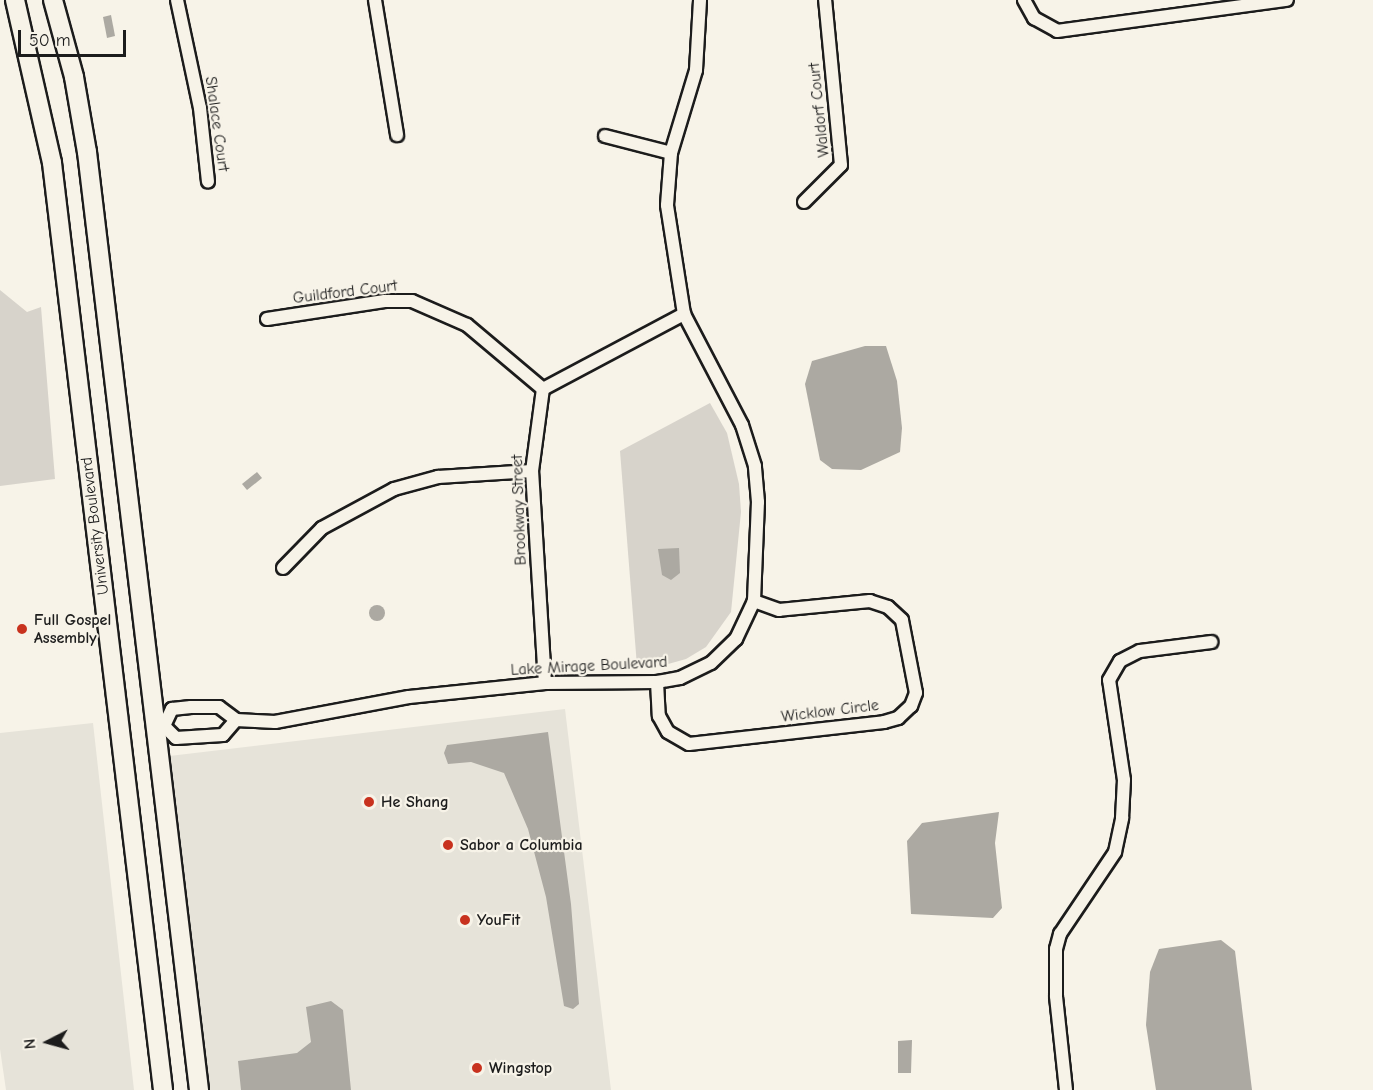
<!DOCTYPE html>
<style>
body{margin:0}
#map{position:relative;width:1373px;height:1090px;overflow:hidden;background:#f7f3e8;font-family:"Comic Neue",sans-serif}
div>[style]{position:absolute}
.built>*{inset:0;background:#e6e3d9}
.green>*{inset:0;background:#d7d3cb}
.water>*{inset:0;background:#aca9a2}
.round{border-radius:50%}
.roads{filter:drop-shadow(2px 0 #1c1c1c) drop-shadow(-2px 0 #1c1c1c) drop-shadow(0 2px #1c1c1c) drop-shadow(0 -2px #1c1c1c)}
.street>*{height:12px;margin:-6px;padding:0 6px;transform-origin:6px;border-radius:6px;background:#f7f3e8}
.secondary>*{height:18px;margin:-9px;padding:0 9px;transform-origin:9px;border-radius:9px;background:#f7f3e8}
.dots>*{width:16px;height:16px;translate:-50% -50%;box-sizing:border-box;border:3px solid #f7f3e8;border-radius:50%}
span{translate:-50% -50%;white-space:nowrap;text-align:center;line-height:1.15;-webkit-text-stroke:4.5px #f7f3e8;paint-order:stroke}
.street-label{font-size:16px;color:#1c1c1c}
.poi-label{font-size:16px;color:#1c1c1c;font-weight:700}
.left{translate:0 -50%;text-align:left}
.north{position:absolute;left:18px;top:1012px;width:60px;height:60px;-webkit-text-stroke:4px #f7f3e8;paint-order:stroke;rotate:264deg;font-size:16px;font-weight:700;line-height:24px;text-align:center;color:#1c1c1c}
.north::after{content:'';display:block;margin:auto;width:21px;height:27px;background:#1c1c1c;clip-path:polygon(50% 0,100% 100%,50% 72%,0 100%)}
.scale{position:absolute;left:18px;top:30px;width:108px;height:27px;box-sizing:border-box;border:3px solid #1c1c1c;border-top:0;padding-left:8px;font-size:18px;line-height:21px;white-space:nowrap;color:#1c1c1c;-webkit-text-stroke:4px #f7f3e8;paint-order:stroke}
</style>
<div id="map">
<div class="built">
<div style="clip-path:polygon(565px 709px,611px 1090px,198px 1090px,161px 757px)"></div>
<div style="clip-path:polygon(93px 723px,134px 1090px,6px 1090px,0 1049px,0 733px)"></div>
</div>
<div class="green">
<div style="clip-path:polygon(0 290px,27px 312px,41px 307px,55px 479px,0 486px)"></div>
<div style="clip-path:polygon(710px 403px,727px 433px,739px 484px,741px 512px,731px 612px,706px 647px,686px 659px,661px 666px,637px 666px,620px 451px)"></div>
</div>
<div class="water">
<div style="clip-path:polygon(111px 15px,115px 36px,107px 38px,103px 17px)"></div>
<div style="clip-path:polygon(865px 346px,886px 346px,897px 381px,902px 428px,900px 452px,861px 470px,832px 469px,820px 460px,805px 384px,812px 361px)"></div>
<div style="clip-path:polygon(257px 472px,262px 478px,247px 490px,242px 484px)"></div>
<div style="clip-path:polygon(679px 548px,680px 573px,671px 580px,662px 575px,658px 549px)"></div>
<div class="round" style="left:369px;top:605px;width:16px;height:16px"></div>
<div style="clip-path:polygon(548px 732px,571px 904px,579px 1004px,573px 1009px,564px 1006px,546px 897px,528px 829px,504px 773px,471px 762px,448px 764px,444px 753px,447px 745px)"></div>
<div style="clip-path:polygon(999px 812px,995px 843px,1002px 908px,993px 918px,911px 914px,907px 841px,922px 823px)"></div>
<div style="clip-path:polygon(1221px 940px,1235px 951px,1252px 1090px,1156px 1090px,1146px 1025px,1150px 972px,1159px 949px)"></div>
<div style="clip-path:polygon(331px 1001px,343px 1010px,351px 1090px,241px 1090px,238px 1061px,297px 1053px,311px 1042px,306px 1007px)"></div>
<div style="clip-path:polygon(912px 1040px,911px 1073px,898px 1073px,898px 1041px)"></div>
</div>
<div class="roads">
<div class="street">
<div style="left:177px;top:0;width:110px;rotate:78deg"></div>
<div style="left:200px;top:108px;width:74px;rotate:83.8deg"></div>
<div style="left:375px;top:0;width:137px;rotate:80.7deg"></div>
<div style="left:1024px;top:0;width:21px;rotate:61deg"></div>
<div style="left:1034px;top:18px;width:26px;rotate:29deg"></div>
<div style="left:1057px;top:31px;width:232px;rotate:-7.7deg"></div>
<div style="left:605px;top:136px;width:68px;rotate:14.4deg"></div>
<div style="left:804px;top:202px;width:52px;rotate:-45deg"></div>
<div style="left:841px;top:165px;width:166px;rotate:-95.5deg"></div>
<div style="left:267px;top:319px;width:119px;rotate:-8.7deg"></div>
<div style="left:385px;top:301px;width:27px"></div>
<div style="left:412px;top:301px;width:60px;rotate:23.6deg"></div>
<div style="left:467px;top:325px;width:99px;rotate:40.1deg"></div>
<div style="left:283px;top:568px;width:56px;rotate:-45.7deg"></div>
<div style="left:322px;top:528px;width:82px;rotate:-28.4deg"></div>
<div style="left:394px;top:489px;width:46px;rotate:-15.3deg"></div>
<div style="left:438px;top:477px;width:94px;rotate:-3.7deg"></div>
<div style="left:657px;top:682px;width:34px;rotate:87deg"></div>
<div style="left:659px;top:716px;width:18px;rotate:61deg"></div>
<div style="left:668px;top:732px;width:24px;rotate:30deg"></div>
<div style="left:689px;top:744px;width:196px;rotate:-6.4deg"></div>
<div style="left:884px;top:722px;width:15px;rotate:-16deg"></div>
<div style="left:898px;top:718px;width:18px;rotate:-43deg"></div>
<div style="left:911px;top:706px;width:14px;rotate:-69deg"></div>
<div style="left:916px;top:693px;width:74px;rotate:-100.9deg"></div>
<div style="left:902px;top:620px;width:19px;rotate:-137deg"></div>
<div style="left:888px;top:607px;width:19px;rotate:-162deg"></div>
<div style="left:870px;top:601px;width:91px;rotate:174.4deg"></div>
<div style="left:779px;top:610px;width:27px;rotate:-160deg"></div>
<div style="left:545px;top:683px;width:212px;rotate:-93.5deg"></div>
<div style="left:532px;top:471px;width:83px;rotate:-82.4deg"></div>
<div style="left:543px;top:389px;width:160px;rotate:-28deg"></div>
<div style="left:164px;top:726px;width:19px;rotate:-65deg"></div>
<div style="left:172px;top:709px;width:19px;rotate:-6deg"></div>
<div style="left:191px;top:707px;width:28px"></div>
<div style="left:219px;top:707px;width:21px;rotate:37deg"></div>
<div style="left:236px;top:720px;width:39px;rotate:3deg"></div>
<div style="left:275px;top:722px;width:136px;rotate:-10.6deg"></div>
<div style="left:409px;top:697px;width:137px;rotate:-5.9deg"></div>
<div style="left:545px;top:683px;width:112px;rotate:-0.5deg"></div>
<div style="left:657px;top:682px;width:23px;rotate:-10deg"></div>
<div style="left:680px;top:678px;width:34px;rotate:-26deg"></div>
<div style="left:711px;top:663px;width:35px;rotate:-44deg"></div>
<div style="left:736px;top:639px;width:42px;rotate:-64.7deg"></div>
<div style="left:754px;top:601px;width:99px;rotate:-87.7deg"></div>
<div style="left:758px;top:502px;width:36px;rotate:-95deg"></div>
<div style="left:755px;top:466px;width:43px;rotate:-107.6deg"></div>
<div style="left:742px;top:425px;width:125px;rotate:-117.6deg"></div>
<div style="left:684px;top:314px;width:110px;rotate:-98.9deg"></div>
<div style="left:667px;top:205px;width:52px;rotate:-85.6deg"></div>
<div style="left:671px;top:153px;width:87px;rotate:-73.2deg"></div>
<div style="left:696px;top:70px;width:70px;rotate:-86.7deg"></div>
<div style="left:164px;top:726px;width:17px;rotate:45deg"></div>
<div style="left:176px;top:738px;width:47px;rotate:-3.7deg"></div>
<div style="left:223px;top:735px;width:20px;rotate:-49deg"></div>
<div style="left:1066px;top:1090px;width:95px;rotate:-96.1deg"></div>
<div style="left:1056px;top:996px;width:47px;rotate:-90deg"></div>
<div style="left:1056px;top:949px;width:16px;rotate:-75deg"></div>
<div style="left:1060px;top:934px;width:99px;rotate:-56.1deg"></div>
<div style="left:1115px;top:852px;width:35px;rotate:-78deg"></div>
<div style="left:1122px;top:818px;width:38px;rotate:-87deg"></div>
<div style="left:1124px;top:780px;width:101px;rotate:-98.5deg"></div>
<div style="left:1109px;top:680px;width:22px;rotate:-60deg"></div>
<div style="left:1120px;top:661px;width:22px;rotate:-27deg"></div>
<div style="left:1140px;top:651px;width:72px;rotate:-7.2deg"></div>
</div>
<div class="secondary">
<div style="left:15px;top:0;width:167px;rotate:77.2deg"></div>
<div style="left:52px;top:163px;width:934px;rotate:83.17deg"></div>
<div style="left:53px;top:0;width:80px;rotate:74.7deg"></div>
<div style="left:74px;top:77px;width:76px;rotate:80.2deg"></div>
<div style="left:87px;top:152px;width:945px;rotate:83.19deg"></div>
</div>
</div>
<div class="dots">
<div style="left:22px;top:629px;background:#c8321e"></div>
<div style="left:369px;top:802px;background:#c8321e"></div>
<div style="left:448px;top:845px;background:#c8321e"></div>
<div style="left:465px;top:920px;background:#c8321e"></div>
<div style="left:477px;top:1068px;background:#c8321e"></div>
</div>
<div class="street-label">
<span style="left:819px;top:110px;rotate:-96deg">Waldorf Court</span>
<span style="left:217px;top:124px;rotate:82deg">Shalace Court</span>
<span style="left:345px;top:292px;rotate:-7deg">Guildford Court</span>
<span style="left:519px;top:510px;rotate:-92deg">Brookway Street</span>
<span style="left:95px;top:526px;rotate:-97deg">University Boulevard</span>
<span style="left:589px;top:666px;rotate:-3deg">Lake Mirage Boulevard</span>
<span style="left:830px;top:711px;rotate:-7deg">Wicklow Circle</span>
</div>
<div class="poi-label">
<span class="left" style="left:34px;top:629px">Full Gospel<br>Assembly</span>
<span class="left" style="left:381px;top:802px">He Shang</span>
<span class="left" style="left:460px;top:845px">Sabor a Columbia</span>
<span class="left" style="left:477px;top:920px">YouFit</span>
<span class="left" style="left:489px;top:1068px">Wingstop</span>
</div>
<div class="north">N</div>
<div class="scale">50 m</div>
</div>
